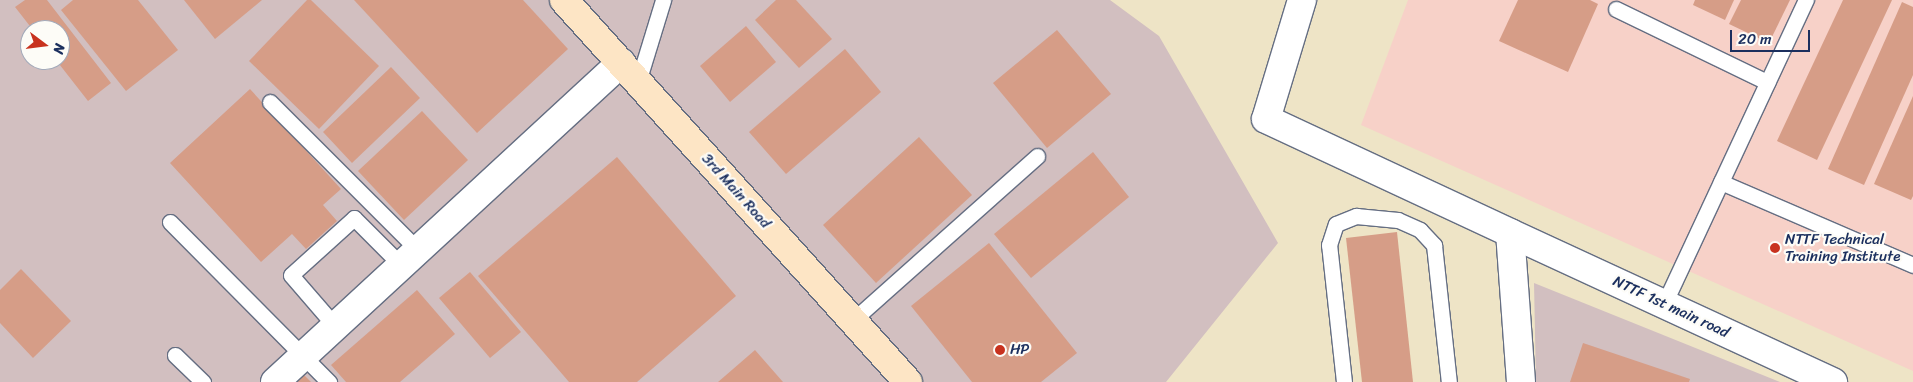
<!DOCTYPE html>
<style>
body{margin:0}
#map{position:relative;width:1913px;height:382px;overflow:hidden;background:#eee4c6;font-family:Sriracha,sans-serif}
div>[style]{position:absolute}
.built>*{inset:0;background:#f7d1c8}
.industrial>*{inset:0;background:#d2bfc0}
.building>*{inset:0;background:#d69d87}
.roads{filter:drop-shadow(1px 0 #656e82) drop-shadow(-1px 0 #656e82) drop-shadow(0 1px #656e82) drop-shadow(0 -1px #656e82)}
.service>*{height:15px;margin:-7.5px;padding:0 7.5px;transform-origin:7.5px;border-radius:7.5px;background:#fff}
.minor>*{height:28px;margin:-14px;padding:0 14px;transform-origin:14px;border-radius:14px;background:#fff}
.tertiary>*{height:28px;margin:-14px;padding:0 14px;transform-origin:14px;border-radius:14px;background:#fff}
.secondary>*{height:28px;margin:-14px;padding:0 14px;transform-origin:14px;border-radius:14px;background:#fde5c5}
.dots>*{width:14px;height:14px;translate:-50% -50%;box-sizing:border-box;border:2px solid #fdfcf7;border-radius:50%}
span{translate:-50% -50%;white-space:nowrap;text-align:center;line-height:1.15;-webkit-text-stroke:4.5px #fdfcf7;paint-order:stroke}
.street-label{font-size:15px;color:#1b2f5e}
.poi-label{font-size:15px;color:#1b2f5e}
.left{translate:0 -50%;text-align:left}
.north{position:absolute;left:20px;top:20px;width:50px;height:50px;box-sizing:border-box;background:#fdfcf7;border:1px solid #a3aaba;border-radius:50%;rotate:105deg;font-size:14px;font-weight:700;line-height:20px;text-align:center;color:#1b2f5e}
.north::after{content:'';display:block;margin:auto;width:18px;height:22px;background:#c8321e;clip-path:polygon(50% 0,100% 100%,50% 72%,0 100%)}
.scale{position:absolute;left:1730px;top:30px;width:80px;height:22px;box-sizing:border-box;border:2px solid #1b2f5e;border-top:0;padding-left:6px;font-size:15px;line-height:18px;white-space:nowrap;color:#1b2f5e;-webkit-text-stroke:4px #fdfcf7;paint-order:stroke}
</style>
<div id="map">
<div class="built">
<div style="clip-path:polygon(1408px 0,1913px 0,1913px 371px,1361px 125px)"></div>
</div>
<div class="industrial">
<div style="clip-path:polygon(evenodd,0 0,1110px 0,1159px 36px,1278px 243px,1166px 382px,0 382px,0 0,30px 30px,60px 30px,60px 60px,30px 60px,30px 30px)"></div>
<div style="clip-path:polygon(1534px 283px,1780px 382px,1536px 382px)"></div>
</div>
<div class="building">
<div style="clip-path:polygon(25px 0,47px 0,111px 83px,88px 101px,56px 60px,60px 60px,60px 30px,33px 30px,15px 7px)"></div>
<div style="clip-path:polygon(73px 0,138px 0,178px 50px,126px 91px,61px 10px)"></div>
<div style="clip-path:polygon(184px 0,262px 0,215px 39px)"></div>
<div style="clip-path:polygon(307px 0,311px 0,379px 66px,319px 129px,249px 61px)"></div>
<div style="clip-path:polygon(354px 0,523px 0,568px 49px,477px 133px)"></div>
<div style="clip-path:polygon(776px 0,796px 0,832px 39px,799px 68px,755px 20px)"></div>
<div style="clip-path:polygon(1518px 0,1590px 0,1598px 4px,1568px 72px,1499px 41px)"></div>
<div style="clip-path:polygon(1695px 0,1734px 0,1725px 20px,1693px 5px)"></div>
<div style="clip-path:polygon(1741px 0,1790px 0,1769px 43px,1729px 24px)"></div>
<div style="clip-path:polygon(1843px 0,1892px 0,1817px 160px,1777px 141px)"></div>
<div style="clip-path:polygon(1902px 2px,1913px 7px,1913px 75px,1864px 185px,1828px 169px)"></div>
<div style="clip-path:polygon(746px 26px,776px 62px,730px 102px,700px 66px)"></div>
<div style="clip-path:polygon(1057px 30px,1111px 94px,1047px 148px,993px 83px)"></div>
<div style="clip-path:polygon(845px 49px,881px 92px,786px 174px,749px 132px)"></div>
<div style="clip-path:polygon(391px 67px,420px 98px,352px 163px,323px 132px)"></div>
<div style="clip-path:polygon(250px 89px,341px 189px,323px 205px,337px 221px,306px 249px,292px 234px,261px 262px,170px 163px)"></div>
<div style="clip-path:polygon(1913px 96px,1913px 196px,1911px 200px,1874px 184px)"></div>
<div style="clip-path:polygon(422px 111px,468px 160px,404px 220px,358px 171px)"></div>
<div style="clip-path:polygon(919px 137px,972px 195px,876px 283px,823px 225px)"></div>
<div style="clip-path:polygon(1093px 152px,1129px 197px,1031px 278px,994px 234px)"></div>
<div style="clip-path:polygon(617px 157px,736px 296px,637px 382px,569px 382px,478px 276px)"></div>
<div style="clip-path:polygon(1397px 232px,1413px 382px,1362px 382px,1346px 238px)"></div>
<div style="clip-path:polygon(989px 243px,1077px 353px,1041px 382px,972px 382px,911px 306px)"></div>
<div style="clip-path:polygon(21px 269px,71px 321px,33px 358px,0 323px,0 290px)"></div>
<div style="clip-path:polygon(470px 272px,521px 332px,490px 358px,439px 298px)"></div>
<div style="clip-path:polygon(417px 290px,455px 334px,400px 382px,346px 382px,331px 365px)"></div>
<div style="clip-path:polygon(1583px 343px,1690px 379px,1689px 382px,1570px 382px)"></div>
<div style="clip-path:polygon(755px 350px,783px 382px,718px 382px)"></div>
<div style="clip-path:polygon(302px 373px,311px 382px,293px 382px)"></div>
</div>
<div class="roads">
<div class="service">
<div style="left:1616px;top:9px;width:168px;rotate:25.8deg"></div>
<div style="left:638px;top:82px;width:86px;rotate:-73deg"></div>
<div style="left:270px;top:102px;width:209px;rotate:45deg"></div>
<div style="left:1721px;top:182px;width:209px;rotate:23.4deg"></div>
<div style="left:170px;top:222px;width:226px;rotate:45.2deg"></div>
<div style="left:1664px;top:304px;width:336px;rotate:-65deg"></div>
<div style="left:852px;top:321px;width:248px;rotate:-41.7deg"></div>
<div style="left:335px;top:326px;width:67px;rotate:-130.8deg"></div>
<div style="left:291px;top:275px;width:85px;rotate:-42.1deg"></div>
<div style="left:354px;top:218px;width:68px;rotate:45deg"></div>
<div style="left:175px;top:355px;width:39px;rotate:44deg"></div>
<div style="left:1344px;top:382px;width:138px;rotate:-96.2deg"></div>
<div style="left:1329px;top:245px;width:22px;rotate:-72deg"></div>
<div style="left:1336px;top:224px;width:22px;rotate:-22deg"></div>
<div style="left:1356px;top:216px;width:42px;rotate:5.4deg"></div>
<div style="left:1398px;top:220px;width:24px;rotate:24deg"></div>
<div style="left:1420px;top:230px;width:21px;rotate:47deg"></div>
<div style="left:1434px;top:245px;width:138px;rotate:83.8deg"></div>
</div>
<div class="minor">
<div style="left:1302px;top:0;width:124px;rotate:106.8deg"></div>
<div style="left:1266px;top:119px;width:269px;rotate:25deg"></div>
<div style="left:275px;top:382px;width:471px;rotate:-42.7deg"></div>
</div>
<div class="tertiary">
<div style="left:1521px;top:382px;width:149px;rotate:-94.2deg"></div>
<div style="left:1510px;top:233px;width:356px;rotate:24.8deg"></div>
</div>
<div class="secondary">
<div style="left:564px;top:0;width:514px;rotate:48deg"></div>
</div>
</div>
<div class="dots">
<div style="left:1775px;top:248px;background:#c8321e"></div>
<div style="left:1000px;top:350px;background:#c8321e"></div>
</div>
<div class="street-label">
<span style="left:736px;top:191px;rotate:48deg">3rd Main Road</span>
<span style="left:1671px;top:307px;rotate:25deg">NTTF 1st main road</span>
</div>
<div class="poi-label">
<span class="left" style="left:1785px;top:248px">NTTF Technical<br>Training Institute</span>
<span class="left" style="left:1010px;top:350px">HP</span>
</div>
<div class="north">N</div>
<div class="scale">20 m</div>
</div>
